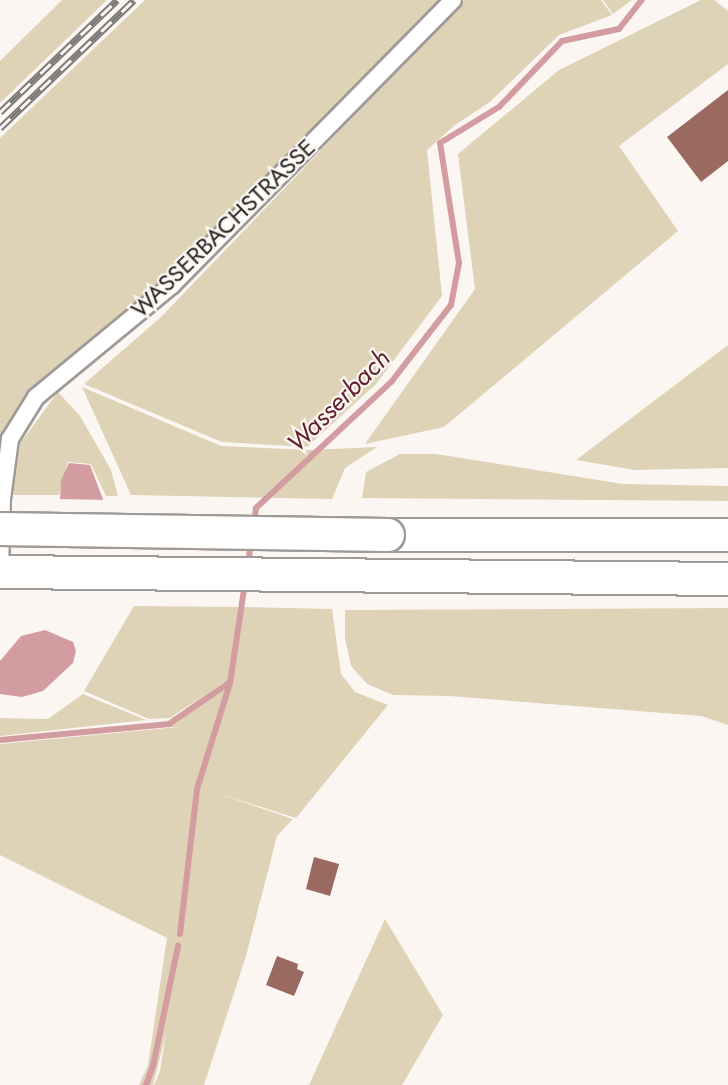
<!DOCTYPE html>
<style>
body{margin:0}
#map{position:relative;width:728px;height:1085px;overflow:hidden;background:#fcf6f2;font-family:Jost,sans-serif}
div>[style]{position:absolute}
.green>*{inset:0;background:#ded3b7}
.water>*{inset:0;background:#d29ca1}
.pier>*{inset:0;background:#fcf6f2}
.stream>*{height:6px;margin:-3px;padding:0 3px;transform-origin:3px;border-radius:3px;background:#d29ca1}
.building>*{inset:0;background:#9a6a60}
.roads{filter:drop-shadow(2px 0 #a09a97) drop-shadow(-2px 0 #a09a97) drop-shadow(0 2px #a09a97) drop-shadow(0 -2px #a09a97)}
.street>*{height:16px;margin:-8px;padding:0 8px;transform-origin:8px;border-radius:8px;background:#fff}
.highway>*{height:32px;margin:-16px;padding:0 16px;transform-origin:16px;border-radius:16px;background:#fff}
.rail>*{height:7px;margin-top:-3.5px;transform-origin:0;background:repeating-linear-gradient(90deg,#fcf6f2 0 14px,#7d7976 0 28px);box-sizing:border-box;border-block:2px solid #7d7976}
.bridges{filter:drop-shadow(2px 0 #a09a97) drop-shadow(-2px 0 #a09a97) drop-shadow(0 2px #a09a97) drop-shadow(0 -2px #a09a97)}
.highway-bridge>*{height:32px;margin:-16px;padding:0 16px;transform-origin:16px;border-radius:16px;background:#fff}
span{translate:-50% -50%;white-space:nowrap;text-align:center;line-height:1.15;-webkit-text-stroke:4.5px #fcf6f2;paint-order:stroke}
.street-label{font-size:24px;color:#272523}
.water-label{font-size:26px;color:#601f2a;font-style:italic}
</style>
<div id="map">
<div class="green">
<div style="clip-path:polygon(62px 0,107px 0,0 103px,0 61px)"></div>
<div style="clip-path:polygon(145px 0,443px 0,189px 259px,129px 315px,56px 368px,14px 415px,0 447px,0 138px)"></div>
<div style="clip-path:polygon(465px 0,601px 0,612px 15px,559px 35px,491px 101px,454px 126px,427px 150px,442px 296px,376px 384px,307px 447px,222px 442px,84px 384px,161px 317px)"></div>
<div style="clip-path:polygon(603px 0,632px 0,613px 14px)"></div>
<div style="clip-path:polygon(701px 0,714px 0,728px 11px,728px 64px,619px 146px,678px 231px,444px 427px,365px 444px,475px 289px,458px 154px,559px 70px)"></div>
<div style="clip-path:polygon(728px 345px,728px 468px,635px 470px,576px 460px)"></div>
<div style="clip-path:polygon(82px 387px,221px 446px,308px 450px,377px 447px,345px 468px,332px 499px,131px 495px)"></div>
<div style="clip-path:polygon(58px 392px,80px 416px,111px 470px,118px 496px,106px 496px,91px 464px,68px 462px,59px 495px,12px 495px,18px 446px)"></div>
<div style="clip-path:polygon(400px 454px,436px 454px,623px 484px,728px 486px,728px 501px,362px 498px,366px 472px)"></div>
<div style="clip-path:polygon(134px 606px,240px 607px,229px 682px,219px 685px,230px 685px,242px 607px,332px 609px,341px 674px,355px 692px,388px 705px,296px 818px,210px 791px,293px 819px,277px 836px,246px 956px,204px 1085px,154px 1085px,160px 1071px,166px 1034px,153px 1085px,139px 1085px,148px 1065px,167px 938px,0 855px,0 744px,177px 727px,160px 727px,207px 693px,170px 718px,149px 719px,84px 691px)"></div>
<div style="clip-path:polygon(728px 608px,728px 725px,701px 716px,449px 696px,393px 695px,367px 684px,351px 666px,345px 638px,345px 610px)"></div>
<div style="clip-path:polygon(83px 694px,146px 720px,0 736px,0 718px,48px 719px)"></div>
<div style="clip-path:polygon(385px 919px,443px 1015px,402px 1085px,309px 1085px)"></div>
</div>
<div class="water">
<div style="clip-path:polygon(69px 463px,90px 465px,110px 518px,60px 500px,61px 480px)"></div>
<div style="clip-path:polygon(45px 630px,73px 642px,76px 651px,73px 663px,43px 691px,22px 697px,0 694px,0 661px,21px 636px)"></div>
</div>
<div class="pier">
<div style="clip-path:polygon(57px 499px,108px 500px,113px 518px,112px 537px,101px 550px,72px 548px,60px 526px)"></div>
</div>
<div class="stream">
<div style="left:254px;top:523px;width:15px;rotate:-82deg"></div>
<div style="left:256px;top:508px;width:186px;rotate:-43deg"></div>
<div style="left:392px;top:381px;width:96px;rotate:-52.2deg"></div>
<div style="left:451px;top:305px;width:43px;rotate:-79.2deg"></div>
<div style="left:459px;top:263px;width:121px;rotate:-99deg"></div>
<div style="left:440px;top:143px;width:69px;rotate:-31.4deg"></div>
<div style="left:499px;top:107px;width:91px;rotate:-46.3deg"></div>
<div style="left:562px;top:41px;width:58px;rotate:-11.9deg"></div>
<div style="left:619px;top:29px;width:37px;rotate:-52deg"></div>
<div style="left:248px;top:564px;width:22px;rotate:-82deg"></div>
<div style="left:0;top:740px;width:170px;rotate:-5.4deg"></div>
<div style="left:169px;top:724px;width:73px;rotate:-34.3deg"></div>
<div style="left:180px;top:934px;width:146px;rotate:-83.3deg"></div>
<div style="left:197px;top:789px;width:111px;rotate:-72.7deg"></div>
<div style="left:230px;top:683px;width:101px;rotate:-81.5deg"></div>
<div style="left:146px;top:1085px;width:20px;rotate:-70deg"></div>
<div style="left:153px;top:1066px;width:123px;rotate:-78.2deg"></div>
</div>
<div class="building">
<div style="clip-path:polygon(728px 90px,728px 161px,701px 182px,667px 137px)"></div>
<div style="clip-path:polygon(314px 857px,339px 864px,330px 896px,306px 889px)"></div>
<div style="clip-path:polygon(277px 956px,298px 964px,297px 969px,304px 972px,294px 996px,266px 985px)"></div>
</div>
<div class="roads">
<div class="street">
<div style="left:0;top:568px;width:69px;rotate:-88.3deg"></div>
<div style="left:2px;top:499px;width:61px;rotate:-82.4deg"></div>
<div style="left:10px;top:439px;width:49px;rotate:-58.2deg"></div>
<div style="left:36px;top:397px;width:176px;rotate:-39.5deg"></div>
<div style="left:172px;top:285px;width:400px;rotate:-45.4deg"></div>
</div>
<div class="highway">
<div style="left:388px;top:535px;width:340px"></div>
<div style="left:0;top:572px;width:728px;rotate:0.55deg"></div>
</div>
</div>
<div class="rail">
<div style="left:0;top:112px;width:162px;rotate:-43.7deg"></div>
<div style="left:0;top:128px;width:185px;rotate:-43.7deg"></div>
</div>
<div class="bridges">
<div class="highway-bridge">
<div style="left:0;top:529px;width:388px;rotate:0.9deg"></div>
</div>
</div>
<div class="street-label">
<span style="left:223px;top:228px;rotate:-44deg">WASSERBACHSTRASSE</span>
</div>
<div class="water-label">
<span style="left:339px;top:401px;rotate:-45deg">Wasserbach</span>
</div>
</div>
